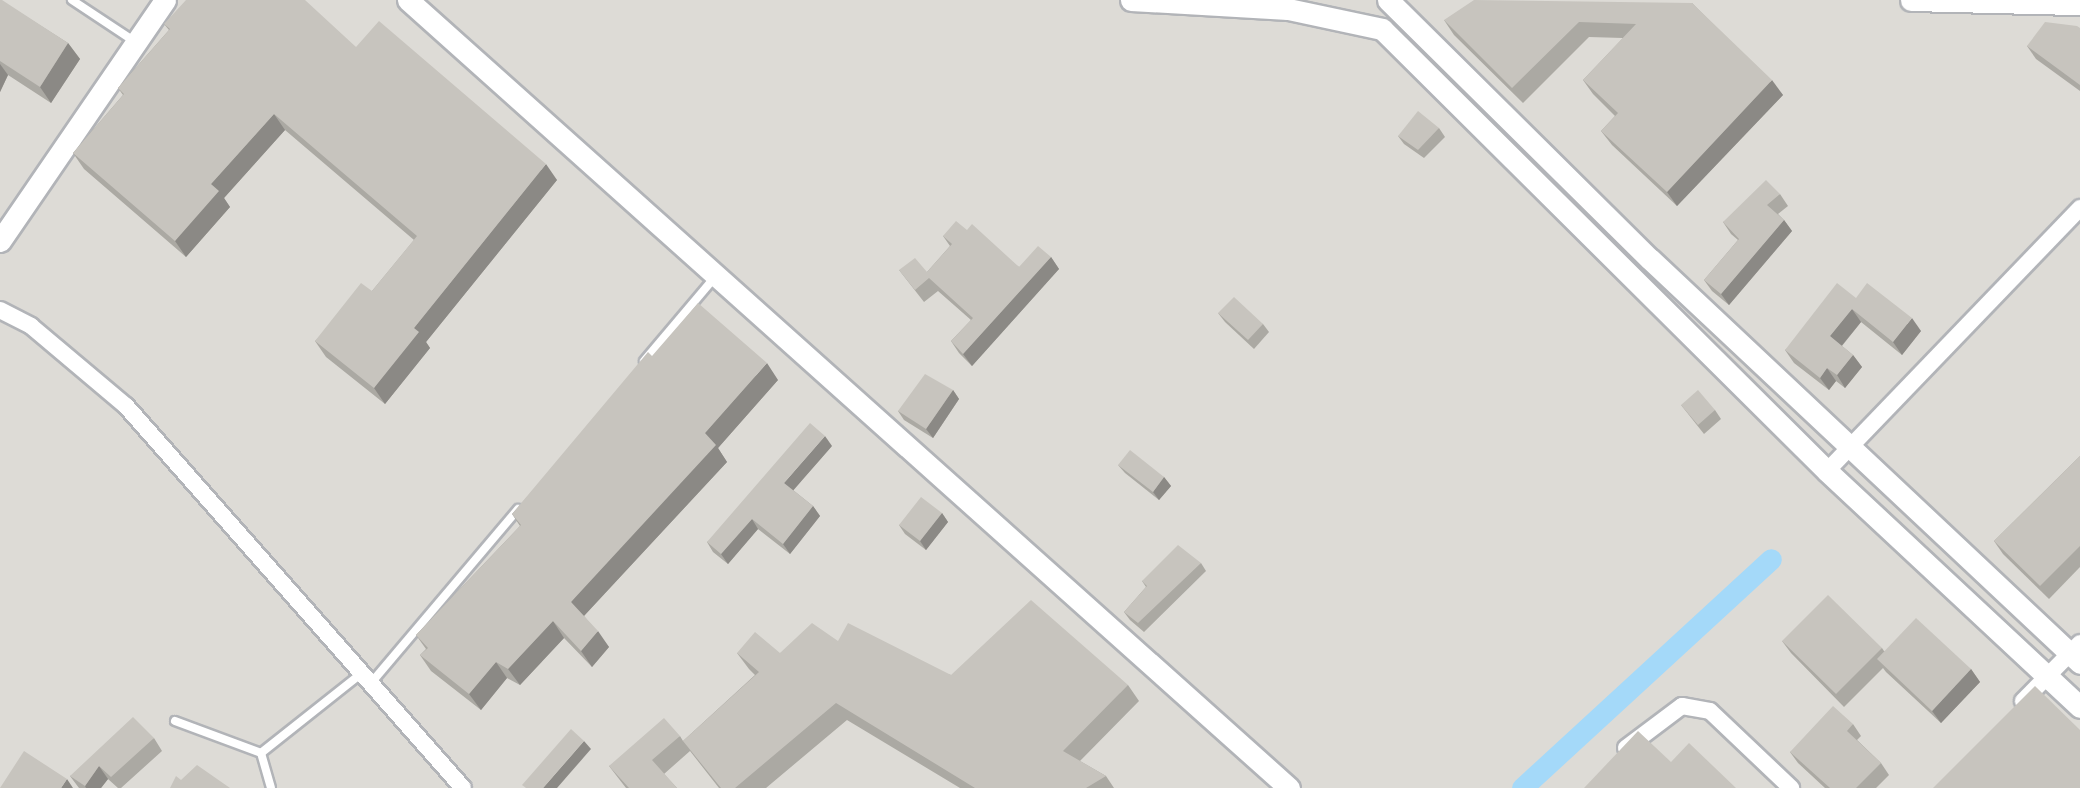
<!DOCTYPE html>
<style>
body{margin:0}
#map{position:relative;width:2080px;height:788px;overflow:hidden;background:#ece9e1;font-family:Karla,sans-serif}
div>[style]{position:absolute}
.industrial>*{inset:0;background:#dddbd6}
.canal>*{height:21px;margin:-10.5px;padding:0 10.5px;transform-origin:10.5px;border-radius:10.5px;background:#a4d9f9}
.roads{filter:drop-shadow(2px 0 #b2b4b8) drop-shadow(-2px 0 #b2b4b8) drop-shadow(0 2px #b2b4b8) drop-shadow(0 -2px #b2b4b8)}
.service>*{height:8px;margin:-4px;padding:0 4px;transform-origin:4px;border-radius:4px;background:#fff}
.minor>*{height:16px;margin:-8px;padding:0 8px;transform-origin:8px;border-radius:8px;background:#fff}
.tertiary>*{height:21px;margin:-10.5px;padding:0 10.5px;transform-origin:10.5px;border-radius:10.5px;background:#fff}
.wall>*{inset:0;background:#aba9a3}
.shaded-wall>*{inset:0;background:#8b8985}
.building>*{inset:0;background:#c7c4be}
span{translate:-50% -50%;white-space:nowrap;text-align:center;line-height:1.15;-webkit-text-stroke:5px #fff;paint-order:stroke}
</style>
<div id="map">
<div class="industrial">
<div style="clip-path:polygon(0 0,2080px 0,2080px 788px,0 788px)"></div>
</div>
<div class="canal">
<div style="left:1522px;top:788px;width:338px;rotate:-42.6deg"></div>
</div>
<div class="roads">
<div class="service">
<div style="left:72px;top:0;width:74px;rotate:33.5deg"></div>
<div style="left:644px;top:361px;width:110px;rotate:-49.8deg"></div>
<div style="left:371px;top:683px;width:228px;rotate:-49.8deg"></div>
<div style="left:175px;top:721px;width:92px;rotate:20.4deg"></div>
<div style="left:261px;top:753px;width:36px;rotate:74deg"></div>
<div style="left:261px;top:753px;width:129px;rotate:-38.4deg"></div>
</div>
<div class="minor">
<div style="left:0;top:310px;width:35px;rotate:27deg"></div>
<div style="left:31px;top:326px;width:124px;rotate:40.1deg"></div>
<div style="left:126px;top:406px;width:509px;rotate:48.58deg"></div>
<div style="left:1827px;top:471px;width:365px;rotate:-46.1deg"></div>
<div style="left:2023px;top:701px;width:81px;rotate:-45.5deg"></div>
<div style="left:1626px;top:748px;width:70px;rotate:-36.9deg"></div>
<div style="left:1682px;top:706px;width:28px;rotate:10deg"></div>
<div style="left:1710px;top:711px;width:112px;rotate:43.5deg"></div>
</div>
<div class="tertiary">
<div style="left:408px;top:0;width:1182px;rotate:41.81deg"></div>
<div style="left:1131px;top:0;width:157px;rotate:3.3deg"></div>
<div style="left:1288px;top:9px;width:96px;rotate:12deg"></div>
<div style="left:1382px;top:29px;width:627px;rotate:44.81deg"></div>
<div style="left:1827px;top:471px;width:346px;rotate:43deg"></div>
<div style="left:1388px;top:0;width:368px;rotate:44.7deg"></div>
<div style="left:1650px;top:259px;width:590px;rotate:43.21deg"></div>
<div style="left:1911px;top:0;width:169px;rotate:1.4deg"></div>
<div style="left:0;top:241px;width:292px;rotate:-55.6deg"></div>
</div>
</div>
<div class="wall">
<div style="clip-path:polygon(0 0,68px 43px,80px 59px,51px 103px,8px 75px,0 92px)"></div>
<div style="clip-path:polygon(1692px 3px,1783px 95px,1677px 206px,1612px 145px,1601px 131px,1615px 116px,1593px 94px,1583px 80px,1623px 38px,1589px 37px,1523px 103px,1454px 35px,1444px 20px)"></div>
<div style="clip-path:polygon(164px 24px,356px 47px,557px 180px,426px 342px,430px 348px,385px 404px,326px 357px,315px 341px,372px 291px,414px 240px,285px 130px,224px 198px,230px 207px,186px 257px,84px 169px,73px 153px,123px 95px,118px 88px,169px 30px)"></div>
<div style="clip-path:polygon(2080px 28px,2080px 91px,2036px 59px,2027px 46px)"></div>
<div style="clip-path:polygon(1439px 128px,1445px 137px,1424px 158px,1404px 144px,1398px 136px)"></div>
<div style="clip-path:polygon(1780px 194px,1788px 206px,1778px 214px,1784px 220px,1792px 231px,1729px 305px,1712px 291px,1704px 280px,1738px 240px,1731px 234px,1723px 222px)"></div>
<div style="clip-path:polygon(967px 230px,1019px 267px,1051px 257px,1059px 269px,972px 366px,959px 353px,951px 341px,971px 320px,938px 291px,924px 302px,899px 270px,927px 272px,950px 246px,943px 236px)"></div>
<div style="clip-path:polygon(1856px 298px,1921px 331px,1902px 355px,1861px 322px,1842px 346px,1853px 355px,1862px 367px,1845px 388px,1836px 381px,1829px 390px,1794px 363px,1785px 350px)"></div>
<div style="clip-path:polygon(1218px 313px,1263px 324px,1269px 332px,1254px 349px,1225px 322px)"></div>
<div style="clip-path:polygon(652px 356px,778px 380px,718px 448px,727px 462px,584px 616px,609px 647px,592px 667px,564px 638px,520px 685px,507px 678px,481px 710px,431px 671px,420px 655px,426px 649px,416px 635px,520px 526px,512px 514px)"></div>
<div style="clip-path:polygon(953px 390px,959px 399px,933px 438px,904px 420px,898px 411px)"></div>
<div style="clip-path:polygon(1681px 405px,1715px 410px,1721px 419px,1704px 434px)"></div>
<div style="clip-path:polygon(832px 446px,793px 490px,813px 506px,820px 516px,790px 554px,758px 529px,728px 564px,713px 552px,707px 542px)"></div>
<div style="clip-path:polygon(2080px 456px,2080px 567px,2049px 599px,2003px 554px,1994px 541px)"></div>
<div style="clip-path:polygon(1118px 465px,1164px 477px,1171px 486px,1159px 500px,1125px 473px)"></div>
<div style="clip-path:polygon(942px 513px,948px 522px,926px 550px,905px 534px,899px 525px)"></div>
<div style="clip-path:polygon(1201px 563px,1206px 571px,1144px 632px,1130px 620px,1124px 612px,1146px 587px,1142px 581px)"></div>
<div style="clip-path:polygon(838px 641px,951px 675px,1128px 685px,1139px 701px,1080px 761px,1106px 776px,1114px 788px,960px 788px,847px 720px,766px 788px,719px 788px,690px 751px,664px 774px,677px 788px,626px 788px,609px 766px,680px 736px,683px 741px,755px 675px,749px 669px,737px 653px,780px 653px)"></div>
<div style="clip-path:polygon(1782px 641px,1882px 648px,1884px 651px,1971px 669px,1980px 682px,1941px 723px,1886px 672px,1883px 668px,1844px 707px,1791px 653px)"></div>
<div style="clip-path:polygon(1853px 724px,1861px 736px,1857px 740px,1881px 763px,1889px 775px,1876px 788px,1825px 788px,1798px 763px,1790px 752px)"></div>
<div style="clip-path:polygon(154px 738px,162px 751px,121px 788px,118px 788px,108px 779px,101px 788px,79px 788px,70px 776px)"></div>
</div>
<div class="shaded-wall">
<div style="clip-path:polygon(68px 43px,80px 59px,51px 103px,40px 87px)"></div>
<div style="clip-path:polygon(0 64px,8px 75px,0 92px)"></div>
<div style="clip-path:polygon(1772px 80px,1783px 95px,1677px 206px,1667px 192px)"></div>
<div style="clip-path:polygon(274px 114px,285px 130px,224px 198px,230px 207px,186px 257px,175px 241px,211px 184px)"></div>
<div style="clip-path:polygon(546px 164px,557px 180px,426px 342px,430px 348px,385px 404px,374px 388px,414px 328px)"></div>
<div style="clip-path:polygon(1784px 220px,1792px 231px,1729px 305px,1721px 294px)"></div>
<div style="clip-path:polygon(1051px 257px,1059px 269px,972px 366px,963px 354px)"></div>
<div style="clip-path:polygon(1852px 309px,1861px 322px,1839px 349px,1830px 336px)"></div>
<div style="clip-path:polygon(1912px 318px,1921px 331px,1902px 355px,1893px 342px)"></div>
<div style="clip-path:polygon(1853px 355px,1862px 367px,1845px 388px,1837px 375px)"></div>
<div style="clip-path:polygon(767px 363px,778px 380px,718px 448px,727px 462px,582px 618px,571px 602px,705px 433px)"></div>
<div style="clip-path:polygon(1827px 368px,1836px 381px,1829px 390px,1820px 378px)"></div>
<div style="clip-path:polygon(953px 390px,959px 399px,933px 438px,926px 429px)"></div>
<div style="clip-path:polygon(825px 436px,832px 446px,791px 493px,784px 483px)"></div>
<div style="clip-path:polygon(1164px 477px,1171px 486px,1159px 500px,1153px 492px)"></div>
<div style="clip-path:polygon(813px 506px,820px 516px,790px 554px,783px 544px)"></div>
<div style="clip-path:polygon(942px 513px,948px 522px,926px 550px,920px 541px)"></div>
<div style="clip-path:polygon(752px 519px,758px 529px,728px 564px,721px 554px)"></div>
<div style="clip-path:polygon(553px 621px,564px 638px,520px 685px,508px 669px)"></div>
<div style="clip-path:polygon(598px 631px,609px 647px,592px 667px,581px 651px)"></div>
<div style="clip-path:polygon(496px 662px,507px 678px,481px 710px,469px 694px)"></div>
<div style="clip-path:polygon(1971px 669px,1980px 682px,1941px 723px,1932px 711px)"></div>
<div style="clip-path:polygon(584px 741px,591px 749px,557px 788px,543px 788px)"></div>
<div style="clip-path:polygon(99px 766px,108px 779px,101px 788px,86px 788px,85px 786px)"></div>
<div style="clip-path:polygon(67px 779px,73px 788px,61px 788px)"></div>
</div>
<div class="building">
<div style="clip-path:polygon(0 0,2px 0,68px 43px,40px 87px,0 61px)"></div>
<div style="clip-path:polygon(186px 0,305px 0,356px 47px,379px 21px,546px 164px,414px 328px,419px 332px,374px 388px,315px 341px,361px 283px,372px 291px,417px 236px,274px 114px,211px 184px,219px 191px,175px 241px,73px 153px,124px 94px,118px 88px,170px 29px,164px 24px)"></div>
<div style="clip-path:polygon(1474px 0,1692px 3px,1772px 80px,1667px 192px,1601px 131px,1618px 113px,1583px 80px,1636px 24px,1579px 22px,1512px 88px,1444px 20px)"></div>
<div style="clip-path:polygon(2045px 22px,2077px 26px,2080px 28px,2080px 85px,2027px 46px)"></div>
<div style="clip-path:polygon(1418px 111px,1439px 128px,1418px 150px,1398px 136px)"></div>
<div style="clip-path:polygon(1766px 180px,1780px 194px,1767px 205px,1784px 220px,1721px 294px,1704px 280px,1739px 239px,1723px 222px)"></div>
<div style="clip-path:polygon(956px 221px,967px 230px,972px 224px,1019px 267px,1038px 246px,1051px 257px,963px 354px,951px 341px,973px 318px,929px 278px,915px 290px,899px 270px,915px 258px,927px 272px,952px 244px,943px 236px)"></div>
<div style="clip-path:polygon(1837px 283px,1856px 298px,1867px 283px,1912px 318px,1893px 342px,1852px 309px,1830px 336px,1853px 355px,1837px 375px,1827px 368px,1820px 378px,1785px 350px)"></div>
<div style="clip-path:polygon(1234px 297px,1263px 324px,1248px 340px,1218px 313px)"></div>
<div style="clip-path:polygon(698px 303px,767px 363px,705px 433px,716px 445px,571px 602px,598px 631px,581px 651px,553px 621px,508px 669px,496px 662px,469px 694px,420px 655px,428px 648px,416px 635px,521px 525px,512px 514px,648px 352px,652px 356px)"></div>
<div style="clip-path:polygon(925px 374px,953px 390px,926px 429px,898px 411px)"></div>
<div style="clip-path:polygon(1698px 390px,1715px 410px,1698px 425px,1681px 405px)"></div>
<div style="clip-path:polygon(810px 423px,825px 436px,784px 483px,813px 506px,783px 544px,752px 519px,721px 554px,707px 542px)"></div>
<div style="clip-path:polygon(1130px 450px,1164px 477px,1153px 492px,1118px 465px)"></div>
<div style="clip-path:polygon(2080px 456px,2080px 546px,2040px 586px,1994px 541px)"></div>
<div style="clip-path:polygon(921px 497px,942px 513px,920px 541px,899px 525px)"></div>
<div style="clip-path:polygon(1178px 545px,1201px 563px,1138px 623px,1124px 612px,1147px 586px,1142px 581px)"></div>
<div style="clip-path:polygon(1828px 595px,1882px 648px,1836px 694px,1782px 641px)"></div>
<div style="clip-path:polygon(1031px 600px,1128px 685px,1063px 751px,1106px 776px,1086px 788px,975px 788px,836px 703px,735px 788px,721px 788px,683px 741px,759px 672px,737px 653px,755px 632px,780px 653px,812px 623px,838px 641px,848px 623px,951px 675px)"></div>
<div style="clip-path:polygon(1916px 618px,1971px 669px,1932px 711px,1877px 659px)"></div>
<div style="clip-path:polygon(2035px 686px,2080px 730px,2080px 788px,1933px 788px)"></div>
<div style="clip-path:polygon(1833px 706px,1853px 724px,1847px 731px,1881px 763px,1856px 788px,1830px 788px,1790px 752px)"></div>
<div style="clip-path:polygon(133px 717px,154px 738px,111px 777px,99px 766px,85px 786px,70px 776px)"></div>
<div style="clip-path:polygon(664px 718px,680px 736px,652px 760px,677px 788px,629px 788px,609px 766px)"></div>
<div style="clip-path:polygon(571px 729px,584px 741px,543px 788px,526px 788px,522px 785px)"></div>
<div style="clip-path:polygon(1638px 731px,1671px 762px,1689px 743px,1736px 788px,1584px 788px)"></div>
<div style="clip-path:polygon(24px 751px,67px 779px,61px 788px,0 788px)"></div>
<div style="clip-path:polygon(197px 765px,230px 788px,170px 788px,176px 776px,181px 780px)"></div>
</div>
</div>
